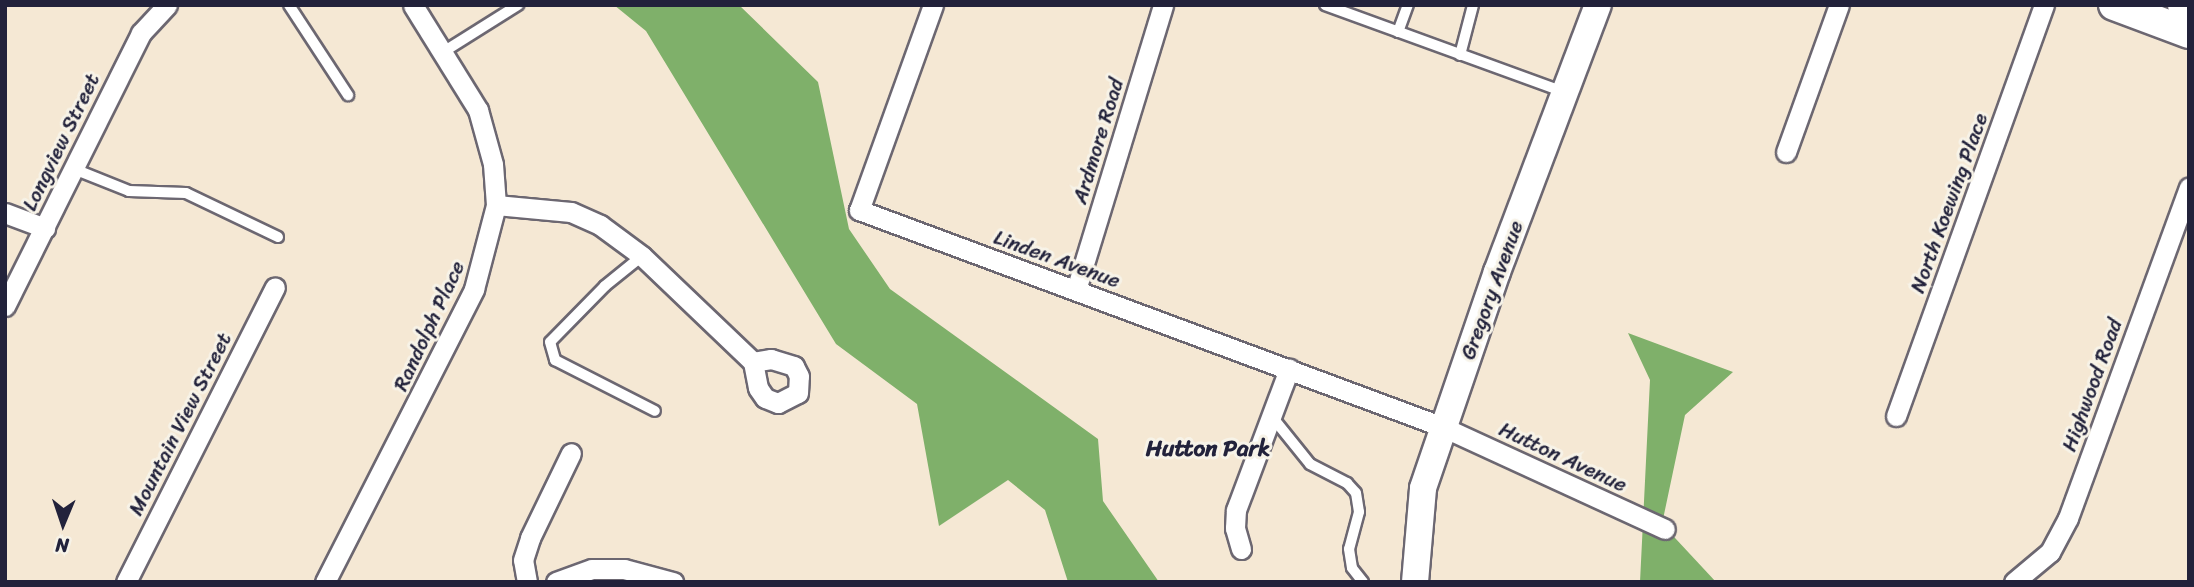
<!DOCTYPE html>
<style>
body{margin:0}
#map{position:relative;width:2194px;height:587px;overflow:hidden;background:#f5e8d4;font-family:Sriracha,sans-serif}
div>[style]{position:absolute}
.forest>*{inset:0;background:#7fb06a}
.roads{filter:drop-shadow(2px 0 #6c6771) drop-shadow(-2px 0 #6c6771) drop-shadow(0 2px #6c6771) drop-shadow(0 -2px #6c6771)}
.service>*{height:10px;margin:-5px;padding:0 5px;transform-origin:5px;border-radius:5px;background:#fff}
.minor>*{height:19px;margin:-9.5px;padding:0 9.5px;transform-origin:9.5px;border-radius:9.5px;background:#fff}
.secondary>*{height:26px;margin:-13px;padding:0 13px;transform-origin:13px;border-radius:13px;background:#fff}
.primary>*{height:30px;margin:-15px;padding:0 15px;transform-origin:15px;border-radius:15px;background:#fff}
span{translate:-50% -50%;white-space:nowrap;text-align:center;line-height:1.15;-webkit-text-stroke:6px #f7f3e8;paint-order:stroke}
.street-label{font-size:21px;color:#22223b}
.neighbourhood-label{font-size:23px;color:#22223b;font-weight:700}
.frame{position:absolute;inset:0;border:7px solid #22223b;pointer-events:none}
.north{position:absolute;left:28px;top:489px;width:70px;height:70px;-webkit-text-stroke:5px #f7f3e8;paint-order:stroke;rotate:182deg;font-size:19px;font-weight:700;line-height:28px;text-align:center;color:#22223b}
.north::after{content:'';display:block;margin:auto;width:24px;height:32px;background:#22223b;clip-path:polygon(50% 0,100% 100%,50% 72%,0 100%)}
</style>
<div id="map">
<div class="forest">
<div style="clip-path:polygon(614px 5px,739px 5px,818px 82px,849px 229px,890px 289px,1098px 439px,1103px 501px,1159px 582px,1068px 582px,1045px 510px,1008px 480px,939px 526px,917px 404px,836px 344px,646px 31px)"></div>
<div style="clip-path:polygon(1628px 333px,1733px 372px,1685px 415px,1662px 524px,1716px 582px,1640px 582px,1650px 380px)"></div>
</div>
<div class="roads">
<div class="service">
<div style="left:289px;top:5px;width:108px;rotate:56.8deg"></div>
<div style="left:1325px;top:5px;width:254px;rotate:20deg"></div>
<div style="left:1398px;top:32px;width:29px;rotate:-70deg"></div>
<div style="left:443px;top:52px;width:89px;rotate:-32.1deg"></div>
<div style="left:1460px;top:55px;width:52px;rotate:-75.4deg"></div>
<div style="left:74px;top:169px;width:59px;rotate:21.8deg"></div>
<div style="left:129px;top:191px;width:57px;rotate:2deg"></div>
<div style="left:186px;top:193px;width:102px;rotate:25.6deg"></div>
<div style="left:642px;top:256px;width:48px;rotate:141deg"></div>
<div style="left:605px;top:286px;width:78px;rotate:134.5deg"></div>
<div style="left:550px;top:342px;width:19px;rotate:74deg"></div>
<div style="left:555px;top:360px;width:112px;rotate:27deg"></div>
<div style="left:1273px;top:418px;width:59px;rotate:51.2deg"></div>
<div style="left:1310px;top:464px;width:42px;rotate:27.2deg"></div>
<div style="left:1347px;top:483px;width:13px;rotate:48deg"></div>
<div style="left:1356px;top:493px;width:19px;rotate:81deg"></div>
<div style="left:1359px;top:512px;width:38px;rotate:105deg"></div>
<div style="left:1349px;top:549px;width:19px;rotate:81deg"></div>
<div style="left:1352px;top:568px;width:18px;rotate:52deg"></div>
</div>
<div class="minor">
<div style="left:933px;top:5px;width:218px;rotate:109.8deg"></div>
<div style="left:859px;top:210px;width:623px;rotate:20.38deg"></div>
<div style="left:1443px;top:427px;width:244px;rotate:24.7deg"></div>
<div style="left:1786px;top:152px;width:156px;rotate:-70.2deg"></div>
<div style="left:496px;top:205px;width:75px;rotate:5.3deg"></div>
<div style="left:571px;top:212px;width:32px;rotate:24deg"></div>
<div style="left:600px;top:225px;width:52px;rotate:36.4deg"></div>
<div style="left:642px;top:256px;width:153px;rotate:43.7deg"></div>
<div style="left:753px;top:362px;width:26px;rotate:79deg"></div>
<div style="left:758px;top:388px;width:12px;rotate:55deg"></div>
<div style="left:765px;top:398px;width:14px;rotate:21deg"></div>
<div style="left:778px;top:403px;width:22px;rotate:-27deg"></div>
<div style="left:798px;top:393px;width:17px;rotate:-87deg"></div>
<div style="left:799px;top:376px;width:11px;rotate:-117deg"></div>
<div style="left:794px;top:366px;width:24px;rotate:-163deg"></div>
<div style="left:771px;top:359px;width:18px;rotate:171deg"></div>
<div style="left:5px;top:213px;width:43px;rotate:20.6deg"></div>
<div style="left:1076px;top:290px;width:298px;rotate:-73deg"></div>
<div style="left:5px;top:306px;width:305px;rotate:-63.5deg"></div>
<div style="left:141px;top:33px;width:38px;rotate:-47deg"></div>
<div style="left:1896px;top:416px;width:437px;rotate:-70.2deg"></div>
<div style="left:1241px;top:549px;width:22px;rotate:-106deg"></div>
<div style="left:1235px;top:528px;width:18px;rotate:-87deg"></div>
<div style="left:1236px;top:510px;width:151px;rotate:-69.4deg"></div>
<div style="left:126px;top:582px;width:330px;rotate:-63.2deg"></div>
<div style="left:325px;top:582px;width:329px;rotate:-63deg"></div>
<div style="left:474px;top:289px;width:87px;rotate:-75.3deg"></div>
<div style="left:496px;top:205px;width:41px;rotate:-94.2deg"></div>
<div style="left:493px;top:164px;width:56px;rotate:-105.5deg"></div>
<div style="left:478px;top:110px;width:123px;rotate:-121.8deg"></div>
<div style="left:527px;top:582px;width:22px;rotate:-100deg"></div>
<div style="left:523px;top:560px;width:23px;rotate:-72deg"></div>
<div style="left:530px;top:538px;width:94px;rotate:-64.2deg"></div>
<div style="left:556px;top:582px;width:38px;rotate:-20deg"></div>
<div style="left:592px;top:569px;width:32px"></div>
<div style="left:624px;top:569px;width:51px;rotate:14.9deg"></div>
<div style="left:2014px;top:582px;width:47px;rotate:-39.8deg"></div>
<div style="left:2050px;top:552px;width:38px;rotate:-62deg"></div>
<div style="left:2068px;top:518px;width:352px;rotate:-69.9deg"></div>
</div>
<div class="secondary">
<div style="left:1415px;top:582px;width:94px;rotate:-85.1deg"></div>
<div style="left:1423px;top:488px;width:228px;rotate:-71.1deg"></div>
<div style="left:1497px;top:272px;width:285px;rotate:-69.3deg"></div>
</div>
<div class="primary">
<div style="left:2114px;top:5px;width:80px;rotate:20.5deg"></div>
<div style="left:2183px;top:5px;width:6px;rotate:18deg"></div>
</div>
</div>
<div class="street-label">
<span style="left:1098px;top:141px;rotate:-73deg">Ardmore Road</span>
<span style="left:61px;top:142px;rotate:-64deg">Longview Street</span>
<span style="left:1949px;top:203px;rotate:-70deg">North Koewing Place</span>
<span style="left:1057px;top:259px;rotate:20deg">Linden Avenue</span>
<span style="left:1492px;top:290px;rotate:-70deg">Gregory Avenue</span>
<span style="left:429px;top:326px;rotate:-65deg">Randolph Place</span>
<span style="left:2092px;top:385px;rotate:-70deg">Highwood Road</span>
<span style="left:180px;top:424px;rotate:-63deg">Mountain View Street</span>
<span style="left:1563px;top:457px;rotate:25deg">Hutton Avenue</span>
</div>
<div class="neighbourhood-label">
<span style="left:1208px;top:449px">Hutton Park</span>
</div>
<div class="frame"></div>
<div class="north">N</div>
</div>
